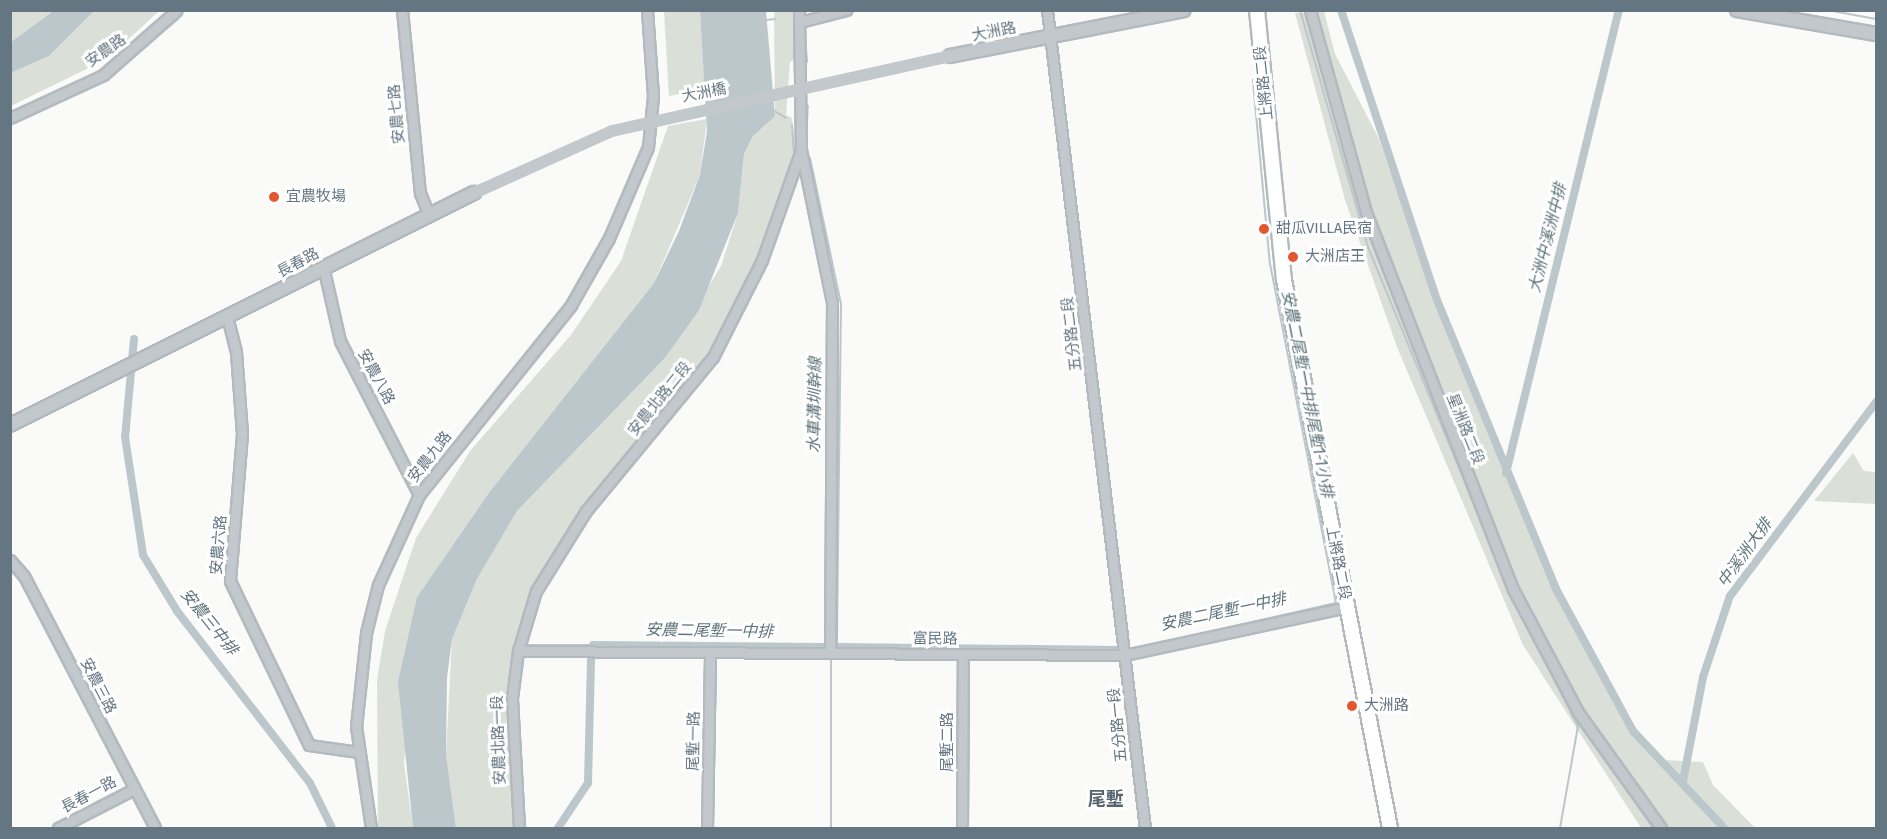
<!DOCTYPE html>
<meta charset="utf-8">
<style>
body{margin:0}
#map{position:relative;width:1887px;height:839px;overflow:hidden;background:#fafaf8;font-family:"Fira Sans","Noto Sans TC",sans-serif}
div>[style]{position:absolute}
.green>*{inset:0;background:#dadfd7}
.water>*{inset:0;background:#bbc7cb}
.stream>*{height:2px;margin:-1px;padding:0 1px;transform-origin:1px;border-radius:1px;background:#bbc7cb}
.canal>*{height:8px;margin:-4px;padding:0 4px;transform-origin:4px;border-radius:4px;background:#bbc7cb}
.roads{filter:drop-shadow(2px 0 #b3babf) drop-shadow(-2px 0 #b3babf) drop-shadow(0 2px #b3babf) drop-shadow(0 -2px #b3babf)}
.minor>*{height:9px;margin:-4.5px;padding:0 4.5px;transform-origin:4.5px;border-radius:4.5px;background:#c3c8cc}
.tertiary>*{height:12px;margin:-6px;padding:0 6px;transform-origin:6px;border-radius:6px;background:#c3c8cc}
.secondary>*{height:14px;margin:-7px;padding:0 7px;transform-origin:7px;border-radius:7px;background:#fff}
.tertiary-bridge>*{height:12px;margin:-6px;padding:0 6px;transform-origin:6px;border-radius:6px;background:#c3c8cc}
.dots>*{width:16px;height:16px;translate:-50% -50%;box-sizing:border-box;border:3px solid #fff;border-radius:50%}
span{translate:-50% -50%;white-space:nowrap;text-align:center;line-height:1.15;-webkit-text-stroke:6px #fff;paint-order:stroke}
.street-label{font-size:15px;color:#657683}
.poi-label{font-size:15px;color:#657683}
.left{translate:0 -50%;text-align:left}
.water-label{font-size:16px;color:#60757c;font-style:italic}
.quarter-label{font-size:18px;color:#57646e;font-weight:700}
.frame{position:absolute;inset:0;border:12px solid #657683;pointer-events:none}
</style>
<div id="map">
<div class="green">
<div style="clip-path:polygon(10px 11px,53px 11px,11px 42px)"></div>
<div style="clip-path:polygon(94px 11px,159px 11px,107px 59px,11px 106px,11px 73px,49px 56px)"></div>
<div style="clip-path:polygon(664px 11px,700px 11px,705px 89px,669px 96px)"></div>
<div style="clip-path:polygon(774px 11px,793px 11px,799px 56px,790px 62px,786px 115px,792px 118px,795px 147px,762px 260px,713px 357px,587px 511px,536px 591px,512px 698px,520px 828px,456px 828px,446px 754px,452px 639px,477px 579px,517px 511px,664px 359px,721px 266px,738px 213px,744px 154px,753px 136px,775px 115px)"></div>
<div style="clip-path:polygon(1324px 11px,1335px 54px,1378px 137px,1437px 300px,1556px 589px,1648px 752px,1663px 760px,1703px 762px,1713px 785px,1755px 828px,1641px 828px,1523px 645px,1397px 347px,1345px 200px,1295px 13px)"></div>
<div style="clip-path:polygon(707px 119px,700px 175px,654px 283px,488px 494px,417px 597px,404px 764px,413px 828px,378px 828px,377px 680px,385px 631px,416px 538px,470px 451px,571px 335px,621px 261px,668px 126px)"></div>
<div style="clip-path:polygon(1853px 453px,1864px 471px,1876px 472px,1876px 504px,1814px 501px)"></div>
</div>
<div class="water">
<div style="clip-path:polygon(53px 11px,94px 11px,49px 56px,11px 73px,11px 42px)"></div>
<div style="clip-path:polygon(700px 11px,766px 11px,775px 116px,753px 136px,744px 154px,738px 213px,699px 310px,664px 359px,517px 511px,477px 579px,452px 639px,447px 678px,446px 754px,456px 828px,413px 828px,398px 682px,417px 597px,488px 494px,654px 283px,679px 231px,700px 175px,707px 131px)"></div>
</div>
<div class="stream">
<div style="left:1300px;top:10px;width:247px;rotate:74deg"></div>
<div style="left:1368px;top:247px;width:333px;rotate:67.6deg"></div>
<div style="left:1827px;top:10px;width:50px;rotate:10.4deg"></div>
<div style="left:803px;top:12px;width:8px;rotate:-14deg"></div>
<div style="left:766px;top:20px;width:9px;rotate:-6deg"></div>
<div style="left:804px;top:26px;width:36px;rotate:85deg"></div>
<div style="left:106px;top:78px;width:93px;rotate:-39.3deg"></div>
<div style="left:773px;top:110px;width:15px;rotate:32deg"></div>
<div style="left:10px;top:124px;width:83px;rotate:-25.6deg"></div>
<div style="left:792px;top:125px;width:26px;rotate:86deg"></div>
<div style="left:806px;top:141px;width:35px;rotate:-87deg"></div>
<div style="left:810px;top:158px;width:149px;rotate:78deg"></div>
<div style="left:841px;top:304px;width:343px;rotate:90.7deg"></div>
<div style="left:1516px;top:604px;width:137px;rotate:63.1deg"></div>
<div style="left:1578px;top:726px;width:104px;rotate:100deg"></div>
<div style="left:1164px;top:642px;width:176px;rotate:-12.8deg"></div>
<div style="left:1336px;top:603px;width:344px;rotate:-101deg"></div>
<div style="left:1270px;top:265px;width:186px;rotate:-95.3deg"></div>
<div style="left:525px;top:645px;width:68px"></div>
<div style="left:825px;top:646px;width:197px;rotate:-89.4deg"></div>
<div style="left:831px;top:828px;width:169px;rotate:-90deg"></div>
</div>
<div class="canal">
<div style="left:1341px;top:10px;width:305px;rotate:71.7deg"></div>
<div style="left:1437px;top:300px;width:313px;rotate:67.6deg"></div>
<div style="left:1556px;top:589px;width:162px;rotate:61.5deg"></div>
<div style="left:1633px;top:731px;width:133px;rotate:46.8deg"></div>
<div style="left:134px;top:339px;width:98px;rotate:95.2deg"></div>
<div style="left:125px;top:437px;width:119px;rotate:81.3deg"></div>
<div style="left:143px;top:555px;width:66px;rotate:58.7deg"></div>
<div style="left:177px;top:611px;width:217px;rotate:52.3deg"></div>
<div style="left:310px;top:783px;width:50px;rotate:63.9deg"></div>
<div style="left:1506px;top:473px;width:477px;rotate:-76.3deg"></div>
<div style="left:593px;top:645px;width:232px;rotate:0.5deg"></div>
<div style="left:837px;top:647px;width:280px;rotate:0.6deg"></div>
<div style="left:1683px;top:781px;width:106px;rotate:-79.1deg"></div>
<div style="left:1703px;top:677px;width:85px;rotate:-71.6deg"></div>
<div style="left:1730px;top:596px;width:243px;rotate:-53deg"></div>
<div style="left:558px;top:828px;width:54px;rotate:-56.3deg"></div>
<div style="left:588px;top:783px;width:126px;rotate:-88.6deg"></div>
</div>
<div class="roads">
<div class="minor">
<div style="left:402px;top:10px;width:184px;rotate:84.4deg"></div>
<div style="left:420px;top:193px;width:22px;rotate:68deg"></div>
<div style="left:799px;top:10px;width:140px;rotate:89.2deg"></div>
<div style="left:801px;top:150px;width:155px;rotate:78.5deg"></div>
<div style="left:832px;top:302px;width:351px;rotate:90.3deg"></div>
<div style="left:1047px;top:10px;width:824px;rotate:83.17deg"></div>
<div style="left:1310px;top:10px;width:210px;rotate:74.5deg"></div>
<div style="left:1366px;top:212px;width:405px;rotate:68.7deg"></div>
<div style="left:1513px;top:589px;width:139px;rotate:62.1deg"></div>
<div style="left:1578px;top:712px;width:143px;rotate:54.4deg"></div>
<div style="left:800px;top:22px;width:48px;rotate:-14.6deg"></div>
<div style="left:10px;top:118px;width:102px;rotate:-24.8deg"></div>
<div style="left:103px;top:75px;width:98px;rotate:-41.3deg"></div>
<div style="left:323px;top:266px;width:77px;rotate:77.2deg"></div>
<div style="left:340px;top:341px;width:173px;rotate:62.8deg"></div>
<div style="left:227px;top:316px;width:37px;rotate:76deg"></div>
<div style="left:236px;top:352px;width:82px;rotate:85.8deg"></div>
<div style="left:242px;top:434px;width:147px;rotate:94.7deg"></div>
<div style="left:230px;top:581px;width:182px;rotate:64.3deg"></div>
<div style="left:309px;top:745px;width:50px;rotate:8deg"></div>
<div style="left:10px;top:560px;width:21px;rotate:49deg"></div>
<div style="left:24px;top:576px;width:284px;rotate:62.5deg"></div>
<div style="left:518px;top:651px;width:607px;rotate:0.38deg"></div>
<div style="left:1125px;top:655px;width:227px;rotate:-12.2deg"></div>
<div style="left:58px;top:828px;width:85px;rotate:-27.2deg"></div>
<div style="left:371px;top:828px;width:102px;rotate:-98.4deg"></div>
<div style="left:356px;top:727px;width:95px;rotate:-83.9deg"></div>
<div style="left:366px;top:633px;width:49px;rotate:-76deg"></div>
<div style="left:378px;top:585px;width:99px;rotate:-65.5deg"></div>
<div style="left:419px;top:495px;width:243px;rotate:-51.3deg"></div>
<div style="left:571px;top:305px;width:77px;rotate:-60.4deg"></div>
<div style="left:609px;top:238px;width:99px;rotate:-66.8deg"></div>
<div style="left:648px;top:147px;width:51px;rotate:-84.4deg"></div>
<div style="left:653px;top:96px;width:86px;rotate:-94deg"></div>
<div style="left:519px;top:828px;width:130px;rotate:-93.1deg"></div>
<div style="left:512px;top:698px;width:47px;rotate:-82.7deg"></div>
<div style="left:518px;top:651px;width:63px;rotate:-73.3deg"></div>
<div style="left:536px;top:591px;width:94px;rotate:-58deg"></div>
<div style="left:586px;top:511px;width:200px;rotate:-50.5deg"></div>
<div style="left:713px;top:357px;width:109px;rotate:-63.2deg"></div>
<div style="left:762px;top:260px;width:117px;rotate:-70.5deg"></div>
<div style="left:707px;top:828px;width:174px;rotate:-89deg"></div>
<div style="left:962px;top:828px;width:173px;rotate:-89.7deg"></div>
</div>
<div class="tertiary">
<div style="left:1737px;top:10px;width:141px;rotate:9.8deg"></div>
<div style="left:950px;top:56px;width:238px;rotate:-11.1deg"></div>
<div style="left:10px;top:425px;width:519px;rotate:-26.57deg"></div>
</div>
<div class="secondary">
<div style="left:1257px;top:10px;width:271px;rotate:84.3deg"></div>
<div style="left:1284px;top:280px;width:558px;rotate:79.05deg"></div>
</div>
</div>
<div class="tertiary-bridge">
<div style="left:474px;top:193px;width:151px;rotate:-24.2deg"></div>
<div style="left:612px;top:131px;width:346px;rotate:-12.5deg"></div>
</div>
<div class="dots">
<div style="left:274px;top:197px;background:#e4572e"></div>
<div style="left:1264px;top:229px;background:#e4572e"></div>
<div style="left:1293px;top:257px;background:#e4572e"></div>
<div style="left:1352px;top:706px;background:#e4572e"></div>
</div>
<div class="street-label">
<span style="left:994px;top:32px;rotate:-11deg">大洲路</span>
<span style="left:106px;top:51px;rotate:-35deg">安農路</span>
<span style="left:1264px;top:83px;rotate:-96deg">上將路二段</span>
<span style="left:704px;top:93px;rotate:-11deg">大洲橋</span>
<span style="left:397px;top:114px;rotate:-95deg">安農七路</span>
<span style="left:298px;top:263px;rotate:-28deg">長春路</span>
<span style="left:1072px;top:334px;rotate:-97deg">五分路二段</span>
<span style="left:376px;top:377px;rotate:62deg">安農八路</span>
<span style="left:660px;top:399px;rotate:-51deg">安農北路二段</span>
<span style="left:1465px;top:429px;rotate:68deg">星洲路二段</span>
<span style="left:430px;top:457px;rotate:-52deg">安農九路</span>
<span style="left:219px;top:545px;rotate:-85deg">安農六路</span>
<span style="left:1338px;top:563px;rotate:79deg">上將路二段</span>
<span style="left:935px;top:639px;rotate:1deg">富民路</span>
<span style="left:98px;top:686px;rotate:63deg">安農三路</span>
<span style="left:1118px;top:725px;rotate:-96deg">五分路一段</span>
<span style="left:499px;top:740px;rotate:-92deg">安農北路一段</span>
<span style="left:694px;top:741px;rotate:-89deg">尾塹一路</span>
<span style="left:948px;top:742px;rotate:-90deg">尾塹二路</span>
<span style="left:89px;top:795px;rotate:-28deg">長春一路</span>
</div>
<div class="poi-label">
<span class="left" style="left:286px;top:197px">宜農牧場</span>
<span class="left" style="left:1276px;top:229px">甜瓜VILLA民宿</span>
<span class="left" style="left:1305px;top:257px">大洲店王</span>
<span class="left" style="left:1364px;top:706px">大洲路</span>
</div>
<div class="water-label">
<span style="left:1548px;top:238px;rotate:-76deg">大洲中溪洲中排</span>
<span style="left:1307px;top:394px;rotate:79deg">安農二尾塹一中排尾塹1-1小排</span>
<span style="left:815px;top:405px;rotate:-89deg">水車溝圳幹線</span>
<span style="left:1745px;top:553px;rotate:-54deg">中溪洲大排</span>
<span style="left:1223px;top:612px;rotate:-12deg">安農二尾塹一中排</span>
<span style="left:209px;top:622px;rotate:51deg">安農三中排</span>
<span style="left:709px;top:631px;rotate:1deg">安農二尾塹一中排</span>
</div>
<div class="quarter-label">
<span style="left:1106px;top:799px">尾塹</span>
</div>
<div class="frame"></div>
</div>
